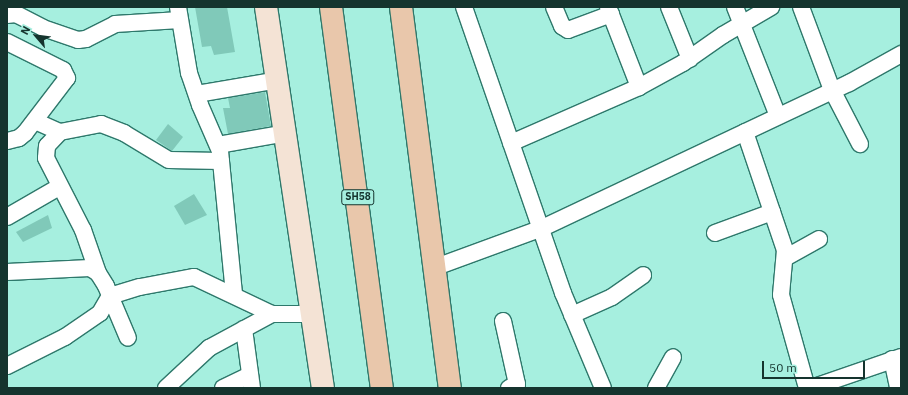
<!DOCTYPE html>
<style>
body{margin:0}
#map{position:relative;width:908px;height:395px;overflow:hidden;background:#a6efdf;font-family:"IBM Plex Sans",sans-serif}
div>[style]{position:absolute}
.building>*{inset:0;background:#80c9b9}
.roads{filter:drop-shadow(1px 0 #2e786b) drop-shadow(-1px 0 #2e786b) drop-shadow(0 1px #2e786b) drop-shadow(0 -1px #2e786b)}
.street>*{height:16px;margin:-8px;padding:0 8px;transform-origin:8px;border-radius:8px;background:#fff}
.secondary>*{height:22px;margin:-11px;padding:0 11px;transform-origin:11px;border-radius:11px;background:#f4e3d5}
.primary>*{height:22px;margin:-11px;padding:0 11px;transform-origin:11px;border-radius:11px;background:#e9c7ab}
span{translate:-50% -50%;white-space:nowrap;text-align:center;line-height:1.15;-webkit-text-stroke:4px #a6efdf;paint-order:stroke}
.shield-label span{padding:1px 3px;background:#a6efdf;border:1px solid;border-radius:3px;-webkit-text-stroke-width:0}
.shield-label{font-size:10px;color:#15342e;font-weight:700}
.frame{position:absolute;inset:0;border:8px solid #15342e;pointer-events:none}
.north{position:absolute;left:16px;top:16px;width:40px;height:40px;-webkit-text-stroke:3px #a6efdf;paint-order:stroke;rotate:298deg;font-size:11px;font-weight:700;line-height:16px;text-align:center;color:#15342e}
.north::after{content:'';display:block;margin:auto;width:14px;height:18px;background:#15342e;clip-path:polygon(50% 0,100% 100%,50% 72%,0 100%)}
.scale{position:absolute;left:762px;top:361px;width:103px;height:18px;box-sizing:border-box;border:2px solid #15342e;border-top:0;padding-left:5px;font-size:12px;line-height:14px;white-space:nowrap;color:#15342e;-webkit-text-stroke:3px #a6efdf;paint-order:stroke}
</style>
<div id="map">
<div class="building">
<div style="clip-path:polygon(195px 7px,227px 7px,235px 52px,214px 55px,211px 46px,202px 47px)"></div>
<div style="clip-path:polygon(265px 92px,271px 126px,228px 134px,223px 108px,230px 108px,228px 98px)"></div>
<div style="clip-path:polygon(168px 124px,183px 137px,172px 151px,156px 140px)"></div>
<div style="clip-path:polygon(194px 194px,207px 215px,185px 225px,174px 206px)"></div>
<div style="clip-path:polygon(48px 215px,52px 228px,23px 242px,16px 232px)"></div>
</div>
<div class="roads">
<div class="street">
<div style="left:178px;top:7px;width:67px;rotate:80.5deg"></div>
<div style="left:189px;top:73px;width:34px;rotate:71deg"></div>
<div style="left:200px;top:105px;width:50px;rotate:66.5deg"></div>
<div style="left:220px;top:151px;width:145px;rotate:84.4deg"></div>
<div style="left:464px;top:7px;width:303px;rotate:70.9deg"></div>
<div style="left:563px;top:293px;width:103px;rotate:67.2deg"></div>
<div style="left:554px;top:7px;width:21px;rotate:67deg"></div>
<div style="left:562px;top:26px;width:7px;rotate:34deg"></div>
<div style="left:568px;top:30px;width:46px;rotate:-20.4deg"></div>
<div style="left:608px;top:7px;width:86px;rotate:68.8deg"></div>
<div style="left:669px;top:7px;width:56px;rotate:68deg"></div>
<div style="left:735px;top:7px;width:117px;rotate:68.5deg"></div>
<div style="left:801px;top:7px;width:89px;rotate:69.5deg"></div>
<div style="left:832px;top:90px;width:61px;rotate:62.6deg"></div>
<div style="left:7px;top:15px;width:9px;rotate:-6deg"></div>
<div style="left:16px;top:14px;width:30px;rotate:27deg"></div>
<div style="left:43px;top:28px;width:37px;rotate:19deg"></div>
<div style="left:78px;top:40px;width:8px;rotate:-7deg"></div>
<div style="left:86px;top:39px;width:33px;rotate:-27deg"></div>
<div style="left:115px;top:24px;width:65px;rotate:-3.5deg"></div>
<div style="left:7px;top:42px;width:63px;rotate:26.6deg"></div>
<div style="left:63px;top:70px;width:9px;rotate:63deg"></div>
<div style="left:67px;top:78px;width:69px;rotate:127.4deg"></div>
<div style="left:25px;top:133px;width:8px;rotate:140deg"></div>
<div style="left:19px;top:138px;width:12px;rotate:166deg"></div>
<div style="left:197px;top:94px;width:82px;rotate:-9.8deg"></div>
<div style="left:35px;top:121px;width:27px;rotate:24deg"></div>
<div style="left:60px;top:132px;width:42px;rotate:-11deg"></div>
<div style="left:101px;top:124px;width:25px;rotate:21deg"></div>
<div style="left:124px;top:133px;width:52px;rotate:31deg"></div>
<div style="left:169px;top:160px;width:52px;rotate:1.1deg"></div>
<div style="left:60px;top:132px;width:19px;rotate:133deg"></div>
<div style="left:47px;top:146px;width:12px;rotate:95deg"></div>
<div style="left:46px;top:158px;width:81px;rotate:62.8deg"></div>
<div style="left:83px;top:230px;width:46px;rotate:70.8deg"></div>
<div style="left:745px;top:132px;width:125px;rotate:71.3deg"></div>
<div style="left:785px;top:250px;width:45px;rotate:95.1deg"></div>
<div style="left:781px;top:295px;width:97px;rotate:74.4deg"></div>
<div style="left:511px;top:143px;width:140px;rotate:-23.6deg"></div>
<div style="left:639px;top:87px;width:50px;rotate:-28.6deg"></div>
<div style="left:683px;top:63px;width:49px;rotate:-35deg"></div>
<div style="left:723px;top:35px;width:56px;rotate:-30.3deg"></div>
<div style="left:218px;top:145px;width:69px;rotate:-10deg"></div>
<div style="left:7px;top:217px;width:60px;rotate:-30deg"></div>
<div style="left:715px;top:233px;width:61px;rotate:-20.2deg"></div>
<div style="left:785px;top:258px;width:39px;rotate:-29deg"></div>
<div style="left:436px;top:267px;width:111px;rotate:-20.1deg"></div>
<div style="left:540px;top:229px;width:342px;rotate:-25.3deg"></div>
<div style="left:849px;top:83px;width:60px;rotate:-29.1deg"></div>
<div style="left:7px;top:272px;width:83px;rotate:-2.8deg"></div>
<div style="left:90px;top:268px;width:9px;rotate:32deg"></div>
<div style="left:98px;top:273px;width:15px;rotate:58deg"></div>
<div style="left:106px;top:286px;width:56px;rotate:67.1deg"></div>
<div style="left:572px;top:315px;width:44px;rotate:-24.2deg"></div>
<div style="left:612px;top:297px;width:38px;rotate:-35deg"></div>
<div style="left:503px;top:321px;width:65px;rotate:77.5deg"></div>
<div style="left:517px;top:384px;width:9px;rotate:153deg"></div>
<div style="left:244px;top:329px;width:60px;rotate:82.3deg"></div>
<div style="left:892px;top:359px;width:30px;rotate:78deg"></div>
<div style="left:7px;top:366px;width:65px;rotate:-26.6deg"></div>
<div style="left:65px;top:337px;width:42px;rotate:-34.4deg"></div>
<div style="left:100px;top:313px;width:20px;rotate:-60deg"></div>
<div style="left:110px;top:296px;width:31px;rotate:-17deg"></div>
<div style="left:140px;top:287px;width:55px;rotate:-10.5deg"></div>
<div style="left:194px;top:277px;width:86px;rotate:25.4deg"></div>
<div style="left:166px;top:388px;width:59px;rotate:-42.9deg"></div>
<div style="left:209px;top:348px;width:72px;rotate:-28.4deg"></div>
<div style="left:272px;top:314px;width:41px"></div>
<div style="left:223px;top:388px;width:30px;rotate:-26deg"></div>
<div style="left:656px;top:388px;width:35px;rotate:-61deg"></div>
<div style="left:811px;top:388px;width:95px;rotate:-19deg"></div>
</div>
<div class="secondary">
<div style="left:266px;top:7px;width:385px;rotate:81.5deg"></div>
</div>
<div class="primary">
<div style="left:331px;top:7px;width:384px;rotate:82.4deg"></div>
<div style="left:401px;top:7px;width:384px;rotate:82.7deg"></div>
</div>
</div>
<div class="shield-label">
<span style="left:358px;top:197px">SH58</span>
</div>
<div class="frame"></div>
<div class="north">N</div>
<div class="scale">50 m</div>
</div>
